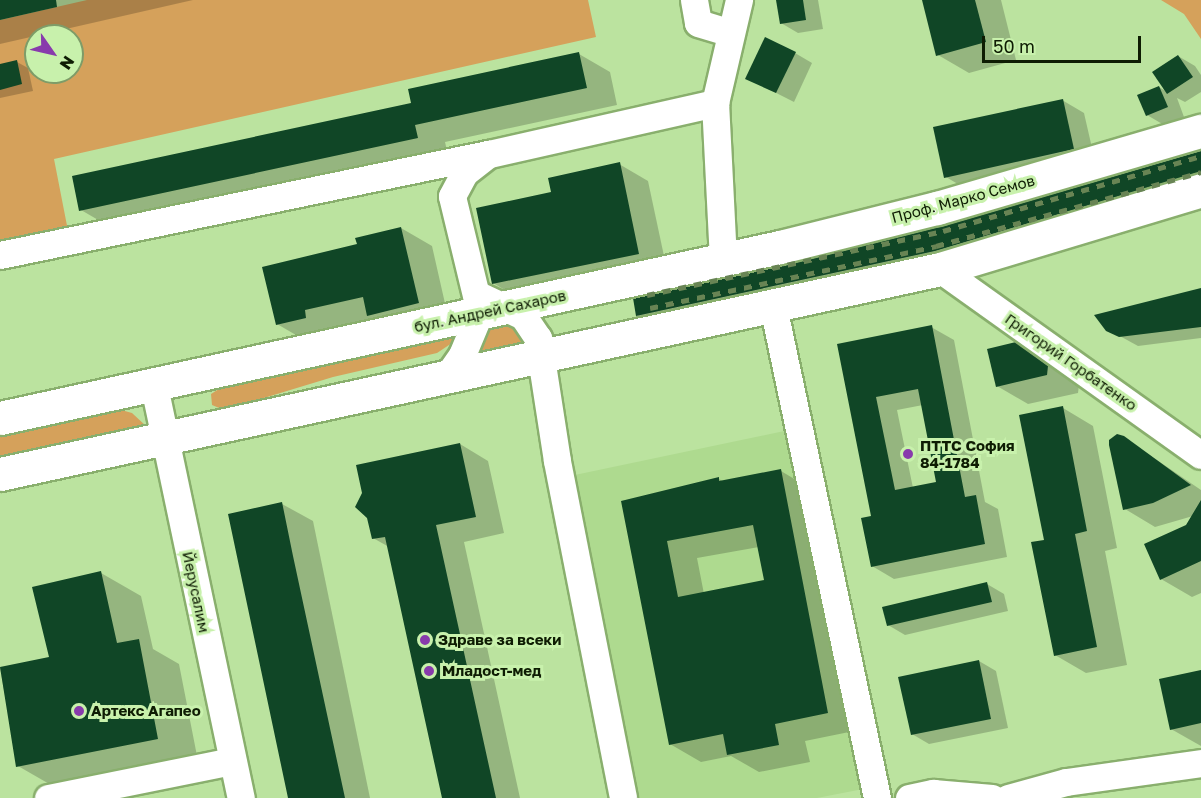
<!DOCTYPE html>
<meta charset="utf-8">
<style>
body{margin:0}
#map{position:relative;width:1201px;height:798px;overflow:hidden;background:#bbe39f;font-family:"Golos Text",sans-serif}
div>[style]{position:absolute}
.built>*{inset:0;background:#aeda8f}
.green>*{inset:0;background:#d5a15b}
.shadow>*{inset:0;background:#0003}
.building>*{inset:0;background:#104626}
.roads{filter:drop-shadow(2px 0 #89af6d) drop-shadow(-2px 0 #89af6d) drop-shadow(0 2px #89af6d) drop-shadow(0 -2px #89af6d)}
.minor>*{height:27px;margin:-13.5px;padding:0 13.5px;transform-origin:13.5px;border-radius:13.5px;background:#fff}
.major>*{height:33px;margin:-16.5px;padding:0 16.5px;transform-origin:16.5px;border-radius:16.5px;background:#fff}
.rail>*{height:4.5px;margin-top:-2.25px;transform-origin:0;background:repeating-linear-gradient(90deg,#688454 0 8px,transparent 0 16px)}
.dots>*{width:16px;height:16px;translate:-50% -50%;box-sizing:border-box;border:3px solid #c8f1ac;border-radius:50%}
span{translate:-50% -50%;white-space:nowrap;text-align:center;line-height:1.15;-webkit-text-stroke:6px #c8f1ac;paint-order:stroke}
.street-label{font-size:15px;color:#0e1c03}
.poi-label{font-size:15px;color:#0e1c03;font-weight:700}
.left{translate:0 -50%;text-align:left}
.north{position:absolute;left:24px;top:24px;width:60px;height:60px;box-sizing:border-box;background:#c8f1ac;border:2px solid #7e9c68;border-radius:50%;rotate:124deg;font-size:16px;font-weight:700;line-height:24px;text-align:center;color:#0e1c03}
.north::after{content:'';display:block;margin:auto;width:21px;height:27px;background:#883bac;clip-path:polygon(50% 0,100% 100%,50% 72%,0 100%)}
.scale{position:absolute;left:982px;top:36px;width:159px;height:27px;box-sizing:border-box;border:3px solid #0e1c03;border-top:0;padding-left:8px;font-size:18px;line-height:21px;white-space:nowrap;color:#0e1c03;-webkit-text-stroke:4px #c8f1ac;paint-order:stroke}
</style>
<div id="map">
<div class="built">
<div style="clip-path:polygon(789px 430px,863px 789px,817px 798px,636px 798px,570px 476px)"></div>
</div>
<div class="green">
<div style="clip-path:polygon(evenodd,87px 0,588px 0,596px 37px,54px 159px,70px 241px,0 255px,0 20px,87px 0,36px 36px,72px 36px,72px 72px,36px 72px,36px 36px)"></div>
<div style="clip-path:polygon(1161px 0,1201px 0,1201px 39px,1184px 14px)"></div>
<div style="clip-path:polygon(501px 314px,531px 343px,483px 352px,480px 345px,489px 324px)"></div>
<div style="clip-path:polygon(463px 326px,458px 339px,437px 353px,333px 377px,224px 410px,212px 405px,211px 394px,219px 389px)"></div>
<div style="clip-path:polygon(114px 408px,132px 413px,146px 426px,0 459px,0 426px)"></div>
</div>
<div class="shadow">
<div style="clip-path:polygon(0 0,193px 0,0 44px)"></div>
<div style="clip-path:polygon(777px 0,818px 0,823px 29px,798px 33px,781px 23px)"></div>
<div style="clip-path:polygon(923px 0,1001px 0,1016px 60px,969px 73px,938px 55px)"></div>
<div style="clip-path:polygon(795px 53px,812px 63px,794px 102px,747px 78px)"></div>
<div style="clip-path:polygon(579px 54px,610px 72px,617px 105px,445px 142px,448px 155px,112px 228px,81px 210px)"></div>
<div style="clip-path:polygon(1178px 56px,1195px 66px,1201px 75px,1201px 92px,1185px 102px,1177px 98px,1184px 117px,1164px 125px,1147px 115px,1159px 87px,1167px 92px)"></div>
<div style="clip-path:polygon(17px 62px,28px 68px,33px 91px,0 98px,0 65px)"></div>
<div style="clip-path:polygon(1062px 100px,1084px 113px,1095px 161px,968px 190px,946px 177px)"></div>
<div style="clip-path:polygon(1201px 152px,1201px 174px,941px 253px,642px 318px,637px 315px)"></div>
<div style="clip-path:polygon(619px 164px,648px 181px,667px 270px,522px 300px,493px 283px,553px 193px)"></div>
<div style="clip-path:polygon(401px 228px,432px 246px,449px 321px,399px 333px,374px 318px,335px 328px,337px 335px,308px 342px,277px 324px,359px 246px)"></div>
<div style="clip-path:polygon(1201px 292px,1201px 338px,1138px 346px,1107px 329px)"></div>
<div style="clip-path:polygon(evenodd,931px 327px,954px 340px,985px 502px,998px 509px,1007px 557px,894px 579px,872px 566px,872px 517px,839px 345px,931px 327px,923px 405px,938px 483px,913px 488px,897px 410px,923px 405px)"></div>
<div style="clip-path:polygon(1015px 344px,1079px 385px,1078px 393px,1028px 404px,997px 386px)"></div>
<div style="clip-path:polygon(1063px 408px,1093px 426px,1117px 548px,1105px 551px,1127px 665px,1086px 673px,1055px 655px,1045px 541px)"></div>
<div style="clip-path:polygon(1123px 437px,1201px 490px,1201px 593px,1192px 597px,1161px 579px,1193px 516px,1155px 527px,1125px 509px)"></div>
<div style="clip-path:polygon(460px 444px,488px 461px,504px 533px,464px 542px,520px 798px,444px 798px,389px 547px,373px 538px)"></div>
<div style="clip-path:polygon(evenodd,781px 471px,811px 489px,859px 730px,805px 741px,810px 762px,759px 772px,731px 756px,701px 762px,670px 744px,623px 502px,719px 479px,724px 482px,781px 471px,759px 547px,766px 582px,704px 594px,697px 558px,759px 547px)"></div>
<div style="clip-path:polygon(282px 504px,313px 521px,370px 798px,292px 798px)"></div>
<div style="clip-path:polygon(101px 573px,141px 596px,153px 649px,179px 664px,198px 761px,58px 789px,18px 766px,0 668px,50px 658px)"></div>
<div style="clip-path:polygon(987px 584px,1004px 594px,1008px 611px,905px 635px,888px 625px)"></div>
<div style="clip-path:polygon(979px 661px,996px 671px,1008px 728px,929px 744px,912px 734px)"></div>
<div style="clip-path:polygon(1201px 671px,1201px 746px,1171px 729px)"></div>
</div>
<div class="building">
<div style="clip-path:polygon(0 0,56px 0,57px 7px,0 20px)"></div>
<div style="clip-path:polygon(776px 0,803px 0,806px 20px,780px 24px)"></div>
<div style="clip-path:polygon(922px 0,975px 0,986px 42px,936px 56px)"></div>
<div style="clip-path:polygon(765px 37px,796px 52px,776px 93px,745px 79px)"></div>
<div style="clip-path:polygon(579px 52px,587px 88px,415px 125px,418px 138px,79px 211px,72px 176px,411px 103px,408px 89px)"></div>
<div style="clip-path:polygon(1178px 55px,1193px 77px,1167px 94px,1152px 72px)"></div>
<div style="clip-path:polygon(17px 60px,22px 84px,0 90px,0 64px)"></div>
<div style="clip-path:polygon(1159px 86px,1168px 107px,1146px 116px,1137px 95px)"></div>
<div style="clip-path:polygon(1063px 99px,1074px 149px,944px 178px,933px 127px)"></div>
<div style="clip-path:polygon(1201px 151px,1201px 172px,935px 251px,636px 316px,633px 298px,942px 226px)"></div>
<div style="clip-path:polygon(620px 162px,639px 254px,492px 284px,476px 208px,551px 192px,548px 178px)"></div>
<div style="clip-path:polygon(401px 227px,419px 303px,367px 316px,363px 297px,305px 310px,306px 318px,276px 325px,262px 267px,357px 244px,355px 238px)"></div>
<div style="clip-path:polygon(1201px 288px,1201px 327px,1119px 337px,1106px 331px,1094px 315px)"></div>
<div style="clip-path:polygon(evenodd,932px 325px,965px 497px,976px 495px,985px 544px,871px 567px,861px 518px,871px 516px,837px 344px,932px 325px,918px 389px,936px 482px,895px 490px,876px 397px,918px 389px)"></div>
<div style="clip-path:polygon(1016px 342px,1048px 366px,1047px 375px,996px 387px,987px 349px)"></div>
<div style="clip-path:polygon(1063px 406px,1087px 531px,1075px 534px,1097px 647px,1054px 656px,1031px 542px,1044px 540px,1019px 415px)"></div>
<div style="clip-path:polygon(1117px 434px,1124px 436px,1191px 485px,1153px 503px,1123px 510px,1109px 445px,1109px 440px)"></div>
<div style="clip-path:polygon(460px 443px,476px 517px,436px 525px,496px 798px,442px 798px,385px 537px,372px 539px,367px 518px,355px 507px,362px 493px,356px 465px)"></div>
<div style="clip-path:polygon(evenodd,781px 469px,828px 713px,775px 724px,779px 745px,727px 755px,723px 734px,669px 745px,621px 501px,719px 477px,719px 481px,781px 469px,753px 525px,764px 580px,678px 597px,667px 541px,753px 525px)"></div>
<div style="clip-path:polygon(1201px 500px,1201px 561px,1160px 580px,1144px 544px,1186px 525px)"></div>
<div style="clip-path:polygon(282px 502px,293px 556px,345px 798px,288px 798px,228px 514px)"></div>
<div style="clip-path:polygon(101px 571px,117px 643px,139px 639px,158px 739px,16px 767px,0 667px,49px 657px,32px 587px)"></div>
<div style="clip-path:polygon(987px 582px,992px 602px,887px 626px,882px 607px)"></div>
<div style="clip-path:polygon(979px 660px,991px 719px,911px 735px,898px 677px)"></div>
<div style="clip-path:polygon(1201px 670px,1201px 723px,1170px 730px,1159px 679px)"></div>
</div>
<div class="roads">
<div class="minor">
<div style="left:694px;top:0;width:23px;rotate:80deg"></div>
<div style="left:698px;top:23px;width:34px;rotate:17deg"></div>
<div style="left:0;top:255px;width:499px;rotate:-11.7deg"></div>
<div style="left:489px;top:154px;width:232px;rotate:-12.7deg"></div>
<div style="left:723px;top:260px;width:157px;rotate:-92.9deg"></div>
<div style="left:715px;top:103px;width:106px;rotate:-76.9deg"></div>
<div style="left:940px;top:269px;width:320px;rotate:35.5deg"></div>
<div style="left:476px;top:294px;width:52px;rotate:25.1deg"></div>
<div style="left:523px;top:316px;width:27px;rotate:56deg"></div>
<div style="left:538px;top:338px;width:124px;rotate:81.2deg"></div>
<div style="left:557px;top:461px;width:343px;rotate:78.9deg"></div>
<div style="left:773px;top:306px;width:503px;rotate:78.06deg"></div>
<div style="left:446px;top:378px;width:28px;rotate:-55deg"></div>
<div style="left:462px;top:355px;width:47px;rotate:-67.3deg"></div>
<div style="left:480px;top:312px;width:119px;rotate:-103.6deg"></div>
<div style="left:452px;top:196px;width:26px;rotate:-62deg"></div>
<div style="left:464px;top:173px;width:28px;rotate:-38deg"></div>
<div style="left:154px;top:386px;width:421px;rotate:78.1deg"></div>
<div style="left:48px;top:798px;width:188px;rotate:-11.4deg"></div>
<div style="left:909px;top:798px;width:25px;rotate:-12deg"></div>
<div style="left:933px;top:793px;width:59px;rotate:4.8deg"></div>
<div style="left:1008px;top:798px;width:60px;rotate:-15.4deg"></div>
<div style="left:1066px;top:782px;width:136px;rotate:-8deg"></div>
</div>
<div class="major">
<div style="left:0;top:418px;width:799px;rotate:-12.37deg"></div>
<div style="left:780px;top:247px;width:162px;rotate:-14deg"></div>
<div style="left:937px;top:208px;width:275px;rotate:-16.3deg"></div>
<div style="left:0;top:474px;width:962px;rotate:-12.3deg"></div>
<div style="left:940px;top:269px;width:273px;rotate:-16.8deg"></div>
</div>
</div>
<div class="rail">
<div style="left:647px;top:295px;width:303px;rotate:-12.2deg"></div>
<div style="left:943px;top:231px;width:269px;rotate:-16.2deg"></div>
<div style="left:650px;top:308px;width:293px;rotate:-12.2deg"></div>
<div style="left:936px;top:246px;width:275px;rotate:-15.6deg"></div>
</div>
<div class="dots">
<div style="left:908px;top:454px;background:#883bac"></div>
<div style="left:425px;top:640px;background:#883bac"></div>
<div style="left:429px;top:671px;background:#883bac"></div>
<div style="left:79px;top:711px;background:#883bac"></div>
</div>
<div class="street-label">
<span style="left:963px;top:199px;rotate:-15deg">Проф. Марко Семов</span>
<span style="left:490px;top:311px;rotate:-12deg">бул. Андрей Сахаров</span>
<span style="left:1071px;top:362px;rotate:35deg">Григорий Горбатенко</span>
<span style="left:196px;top:592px;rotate:78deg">Йерусалим</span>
</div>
<div class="poi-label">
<span class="left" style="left:920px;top:454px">ПТТС София<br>84-1784</span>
<span class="left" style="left:438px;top:640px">Здраве за всеки</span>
<span class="left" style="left:442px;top:671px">Младост-мед</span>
<span class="left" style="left:91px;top:711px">Артекс Агапео</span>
</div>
<div class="north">N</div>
<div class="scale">50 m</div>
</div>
